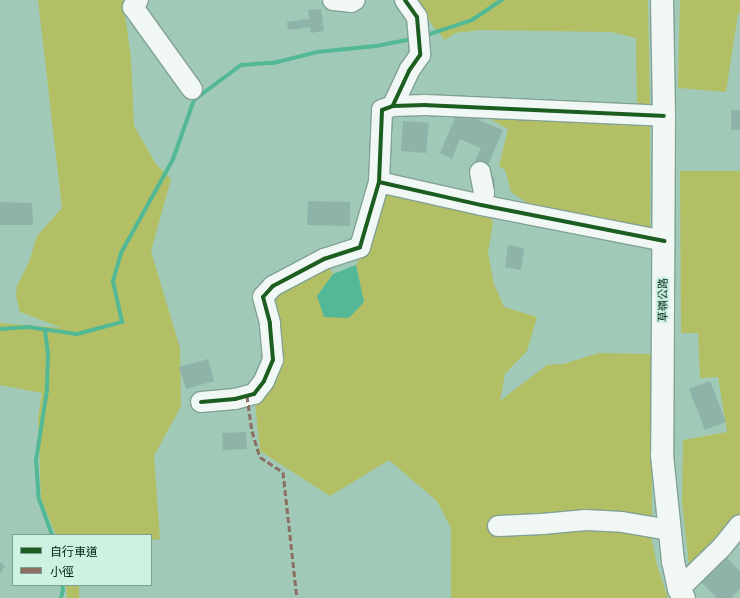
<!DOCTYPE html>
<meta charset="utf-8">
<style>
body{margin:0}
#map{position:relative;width:740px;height:598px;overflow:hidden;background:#a0c9b8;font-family:Barlow,"Noto Sans TC",sans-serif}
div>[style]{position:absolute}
.green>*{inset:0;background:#b2bf65}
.water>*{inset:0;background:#53b896}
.stream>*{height:4px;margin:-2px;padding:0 2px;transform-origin:2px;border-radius:2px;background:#53b896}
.building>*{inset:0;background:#8fb3a9}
.roads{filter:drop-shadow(1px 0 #81a194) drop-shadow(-1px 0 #81a194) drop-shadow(0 1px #81a194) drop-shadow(0 -1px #81a194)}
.minor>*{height:20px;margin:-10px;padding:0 10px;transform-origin:10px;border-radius:10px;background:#f1f7f4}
.major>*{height:22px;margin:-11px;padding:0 11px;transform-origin:11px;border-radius:11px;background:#f1f7f4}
.quiet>*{height:3px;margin-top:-1.5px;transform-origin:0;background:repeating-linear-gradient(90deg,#8d6e63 0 6px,transparent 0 9px)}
.cycleway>*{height:4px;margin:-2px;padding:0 2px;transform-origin:2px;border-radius:2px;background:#1b5e20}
span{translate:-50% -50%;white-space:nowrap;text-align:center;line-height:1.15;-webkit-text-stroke:4px #cef2e2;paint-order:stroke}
.street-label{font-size:11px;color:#022217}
.legend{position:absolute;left:12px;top:534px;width:140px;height:52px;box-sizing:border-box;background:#cef2e2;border:1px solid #7c9f91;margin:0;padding:5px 7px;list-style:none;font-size:12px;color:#022217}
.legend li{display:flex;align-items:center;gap:8px;height:20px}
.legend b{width:20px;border:1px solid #7c9f91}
</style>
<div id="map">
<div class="green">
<div style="clip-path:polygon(38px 0,123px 0,131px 58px,134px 126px,156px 164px,171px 179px,151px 251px,180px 348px,181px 406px,154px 456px,160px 539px,151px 540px,151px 535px,56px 535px,41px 499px,38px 417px,42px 393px,0 385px,0 323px,62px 328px,20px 312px,16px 296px,17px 286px,29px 262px,37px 236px,62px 208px)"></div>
<div style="clip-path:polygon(415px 0,648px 0,650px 109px,637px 109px,636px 38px,611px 32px,479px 30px,455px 33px,445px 40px,433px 26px)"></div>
<div style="clip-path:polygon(680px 0,740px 0,740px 13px,738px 14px,726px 92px,678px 88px)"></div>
<div style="clip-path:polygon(483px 115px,650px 120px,650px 232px,541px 212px,511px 192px,505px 170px,499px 166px,508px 129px)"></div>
<div style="clip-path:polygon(680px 171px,740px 171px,740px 515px,716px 543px,689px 565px,682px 502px,683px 440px,727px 432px,718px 377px,700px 378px,698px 333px,681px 333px)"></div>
<div style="clip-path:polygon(384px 185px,482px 202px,493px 222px,488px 253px,494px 284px,504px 307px,537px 317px,527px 351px,505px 374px,500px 401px,547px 365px,563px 364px,599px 353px,651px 354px,652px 520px,576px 527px,650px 531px,657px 565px,668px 598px,451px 598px,451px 528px,437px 501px,389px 460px,330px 496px,260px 451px,255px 403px,267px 386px,269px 300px,282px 286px,327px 264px,333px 274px,317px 296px,364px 303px,356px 265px,364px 250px)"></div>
<div style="clip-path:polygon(66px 585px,79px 585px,79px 598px,67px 598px)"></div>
</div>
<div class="water">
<div style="clip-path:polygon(356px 265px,364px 302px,349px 318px,324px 317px,317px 296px,333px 274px)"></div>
</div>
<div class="stream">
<div style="left:424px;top:36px;width:51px;rotate:-18.4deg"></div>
<div style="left:472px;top:20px;width:36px;rotate:-34deg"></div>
<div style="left:0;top:329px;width:28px;rotate:-4deg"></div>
<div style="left:28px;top:327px;width:49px;rotate:8.1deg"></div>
<div style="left:77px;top:334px;width:47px;rotate:-14.9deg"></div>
<div style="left:122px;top:322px;width:42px;rotate:-102.4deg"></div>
<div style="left:113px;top:281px;width:29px;rotate:-74deg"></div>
<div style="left:121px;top:253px;width:107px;rotate:-61deg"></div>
<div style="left:173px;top:159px;width:63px;rotate:-70.4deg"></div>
<div style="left:194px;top:100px;width:59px;rotate:-36.7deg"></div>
<div style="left:241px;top:65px;width:32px;rotate:-4deg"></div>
<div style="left:273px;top:63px;width:45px;rotate:-14deg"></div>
<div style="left:317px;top:52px;width:59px;rotate:-5.8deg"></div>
<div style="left:376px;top:46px;width:38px;rotate:-11deg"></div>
<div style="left:45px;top:330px;width:26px;rotate:83deg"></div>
<div style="left:48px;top:356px;width:34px;rotate:92deg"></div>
<div style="left:47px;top:390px;width:71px;rotate:98.9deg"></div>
<div style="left:36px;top:460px;width:39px;rotate:86deg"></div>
<div style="left:39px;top:499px;width:38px;rotate:70deg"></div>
<div style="left:61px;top:598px;width:9px;rotate:-77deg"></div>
<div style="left:63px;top:589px;width:4px;rotate:-104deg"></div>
</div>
<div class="building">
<div style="clip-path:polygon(321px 9px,324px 31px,311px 33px,310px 27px,288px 30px,287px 22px,309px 19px,308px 10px)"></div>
<div style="clip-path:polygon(731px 110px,740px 110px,740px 130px,731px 130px)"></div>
<div style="clip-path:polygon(458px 111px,503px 130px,485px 172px,473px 166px,481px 148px,460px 139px,452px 159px,440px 153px)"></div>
<div style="clip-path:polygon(403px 121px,429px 123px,426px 153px,401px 151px)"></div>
<div style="clip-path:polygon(482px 177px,495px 177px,495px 190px,483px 191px)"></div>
<div style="clip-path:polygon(308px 201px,350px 202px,350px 226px,307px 225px)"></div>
<div style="clip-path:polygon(0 202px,32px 203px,33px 225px,0 225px)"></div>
<div style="clip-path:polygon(508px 245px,524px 248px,521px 270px,505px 267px)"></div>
<div style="clip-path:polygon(208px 359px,214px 381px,186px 389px,179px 367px)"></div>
<div style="clip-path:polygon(710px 381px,726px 422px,705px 430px,689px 389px)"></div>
<div style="clip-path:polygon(246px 432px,247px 449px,223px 450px,222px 433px)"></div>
<div style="clip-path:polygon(725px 556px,740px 571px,740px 589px,731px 598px,717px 598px,700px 581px)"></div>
<div style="clip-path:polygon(0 562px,5px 566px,0 574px)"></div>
</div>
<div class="roads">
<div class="minor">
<div style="left:138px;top:0;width:9px;rotate:126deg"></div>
<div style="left:133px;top:7px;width:101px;rotate:54.3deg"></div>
<div style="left:333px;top:0;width:18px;rotate:6deg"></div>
<div style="left:351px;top:2px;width:4px;rotate:-27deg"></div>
<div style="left:405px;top:0;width:21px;rotate:55deg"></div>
<div style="left:417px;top:17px;width:38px;rotate:85deg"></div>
<div style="left:420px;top:55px;width:19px;rotate:125deg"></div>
<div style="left:409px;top:71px;width:38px;rotate:115deg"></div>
<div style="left:393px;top:106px;width:32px;rotate:-2deg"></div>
<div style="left:425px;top:105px;width:239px;rotate:2.6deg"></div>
<div style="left:480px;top:172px;width:21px;rotate:79deg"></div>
<div style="left:484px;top:193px;width:12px;rotate:104deg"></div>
<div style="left:379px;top:182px;width:105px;rotate:12.7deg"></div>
<div style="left:481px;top:205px;width:187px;rotate:11.1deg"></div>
<div style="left:201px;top:402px;width:34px;rotate:-5deg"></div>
<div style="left:235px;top:399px;width:20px;rotate:-15deg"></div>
<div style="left:254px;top:394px;width:16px;rotate:-52deg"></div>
<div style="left:264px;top:381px;width:23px;rotate:-67deg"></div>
<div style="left:273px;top:360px;width:37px;rotate:-95deg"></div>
<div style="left:270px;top:323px;width:27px;rotate:-105deg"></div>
<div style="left:263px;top:297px;width:15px;rotate:-48deg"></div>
<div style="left:273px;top:286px;width:58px;rotate:-27.9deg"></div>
<div style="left:324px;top:259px;width:38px;rotate:-18deg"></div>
<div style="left:360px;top:247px;width:68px;rotate:-73.7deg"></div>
<div style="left:379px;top:182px;width:72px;rotate:-87.6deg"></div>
<div style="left:382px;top:110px;width:12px;rotate:-20deg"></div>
<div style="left:498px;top:526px;width:44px;rotate:-2.6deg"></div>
<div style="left:542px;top:524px;width:44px;rotate:-5.2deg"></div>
<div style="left:586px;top:520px;width:36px;rotate:3deg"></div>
<div style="left:622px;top:522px;width:49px;rotate:9.5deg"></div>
<div style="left:679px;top:589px;width:60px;rotate:-44.3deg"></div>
<div style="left:722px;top:547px;width:28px;rotate:-51deg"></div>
</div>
<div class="major">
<div style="left:662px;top:0;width:116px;rotate:89deg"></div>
<div style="left:664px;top:116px;width:339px;rotate:90.3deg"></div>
<div style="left:662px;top:455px;width:107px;rotate:84.1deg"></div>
<div style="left:673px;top:561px;width:29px;rotate:78deg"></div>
<div style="left:679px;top:589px;width:10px;rotate:61deg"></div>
</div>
</div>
<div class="quiet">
<div style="left:247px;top:396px;width:35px;rotate:82deg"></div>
<div style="left:252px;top:431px;width:27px;rotate:73deg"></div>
<div style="left:260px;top:457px;width:27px;rotate:33deg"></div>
<div style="left:283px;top:472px;width:127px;rotate:83.7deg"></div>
</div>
<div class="cycleway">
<div style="left:405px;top:0;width:21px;rotate:55deg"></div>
<div style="left:417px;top:17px;width:38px;rotate:85deg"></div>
<div style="left:420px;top:55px;width:19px;rotate:125deg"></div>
<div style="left:409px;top:71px;width:38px;rotate:115deg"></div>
<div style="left:393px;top:106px;width:32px;rotate:-2deg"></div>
<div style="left:425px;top:105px;width:239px;rotate:2.6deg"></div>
<div style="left:379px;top:182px;width:105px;rotate:12.7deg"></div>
<div style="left:481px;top:205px;width:187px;rotate:11.1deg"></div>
<div style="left:201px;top:402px;width:34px;rotate:-5deg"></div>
<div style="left:235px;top:399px;width:20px;rotate:-15deg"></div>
<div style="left:254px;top:394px;width:16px;rotate:-52deg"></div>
<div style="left:264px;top:381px;width:23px;rotate:-67deg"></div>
<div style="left:273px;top:360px;width:37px;rotate:-95deg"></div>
<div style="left:270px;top:323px;width:27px;rotate:-105deg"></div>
<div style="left:263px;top:297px;width:15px;rotate:-48deg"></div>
<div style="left:273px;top:286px;width:58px;rotate:-27.9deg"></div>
<div style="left:324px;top:259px;width:38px;rotate:-18deg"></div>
<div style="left:360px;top:247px;width:68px;rotate:-73.7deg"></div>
<div style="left:379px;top:182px;width:72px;rotate:-87.6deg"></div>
<div style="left:382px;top:110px;width:12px;rotate:-20deg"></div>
</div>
<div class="street-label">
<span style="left:663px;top:300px;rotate:-90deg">草嶺公路</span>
</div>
<ul class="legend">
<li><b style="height:5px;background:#1b5e20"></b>自行車道</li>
<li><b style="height:5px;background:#8d6e63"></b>小徑</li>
</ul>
</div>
